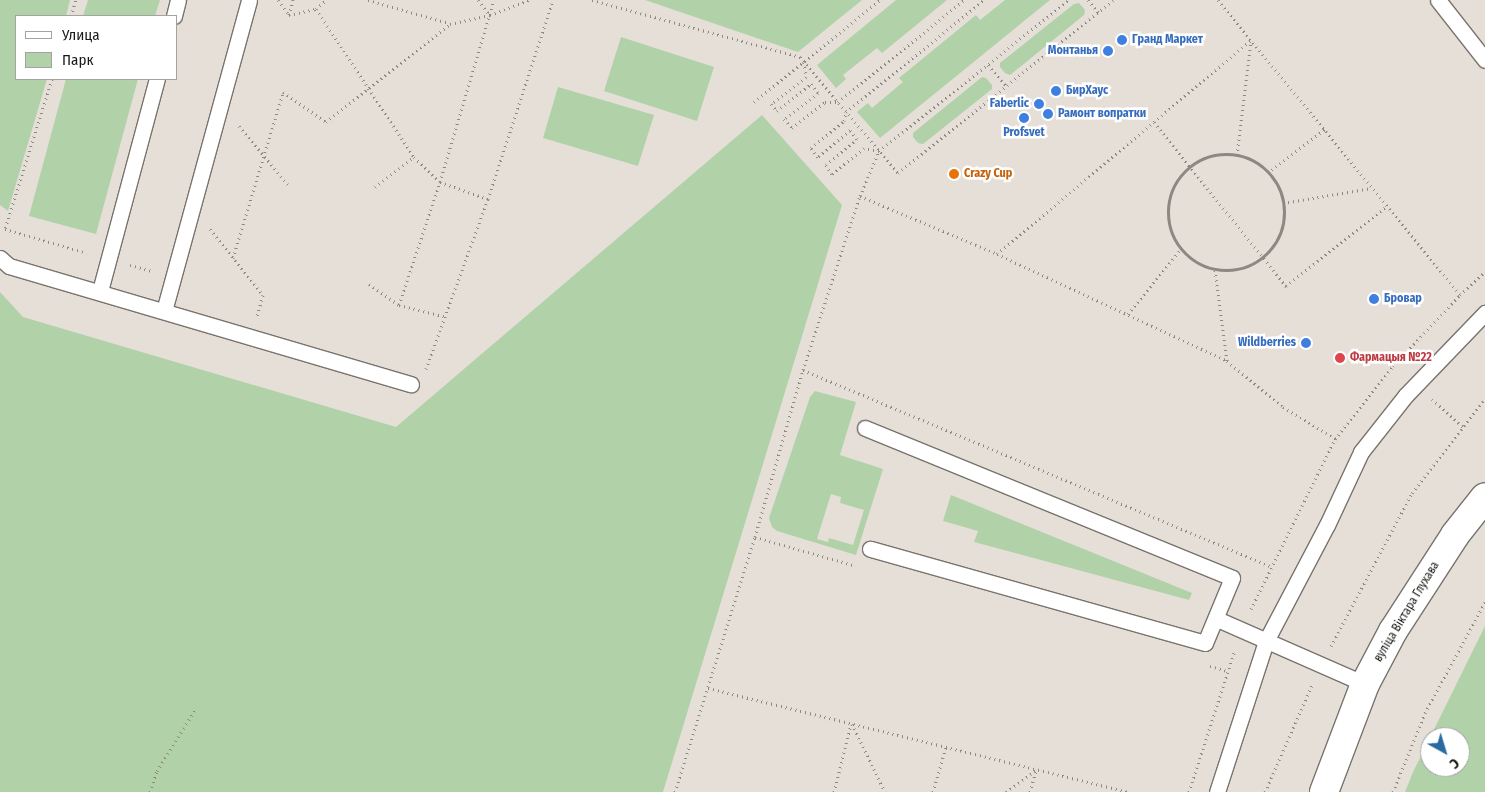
<!DOCTYPE html>
<meta charset="utf-8">
<style>
body{margin:0}
#map{position:relative;width:1485px;height:792px;overflow:hidden;background:#e5dfd8;font-family:"Fira Sans Condensed",sans-serif}
div>[style]{position:absolute}
.green>*{inset:0;background:#b1d2a8}
.path>*{height:3px;margin-top:-1.5px;transform-origin:0;background:repeating-linear-gradient(90deg,#8c8882 0 1px,transparent 0 5px)}
.path>.ring{margin:-1.5px;padding:0;box-sizing:content-box;background:none;border:3px solid #8c8882;border-radius:50%}
.roads{filter:drop-shadow(1px 0 #79736d) drop-shadow(-1px 0 #79736d) drop-shadow(0 1px #79736d) drop-shadow(0 -1px #79736d)}
.service>*{height:15px;margin:-7.5px;padding:0 7.5px;transform-origin:7.5px;border-radius:7.5px;background:#fff}
.minor>*{height:28px;margin:-14px;padding:0 14px;transform-origin:14px;border-radius:14px;background:#fff}
.dots>*{width:14px;height:14px;translate:-50% -50%;box-sizing:border-box;border:2px solid #fff;border-radius:50%}
span{translate:-50% -50%;white-space:nowrap;text-align:center;line-height:1.15;-webkit-text-stroke:5px #fff;paint-order:stroke}
.shop-label{font-size:12px;color:#366cbe;font-weight:700}
.left{translate:0 -50%;text-align:left}
.right{translate:-100% -50%;text-align:right}
.food-label{font-size:12px;color:#c56008;font-weight:700}
.health-label{font-size:12px;color:#be3a42;font-weight:700}
.street-label{font-size:12px;color:#1a1815}
.legend{position:absolute;left:15px;top:15px;width:162px;height:65px;box-sizing:border-box;background:#fff;border:1px solid #a3a3a1;margin:0;padding:6px 9px;list-style:none;font-size:15px;color:#1a1815}
.legend li{display:flex;align-items:center;gap:10px;height:25px}
.legend b{width:25px;border:1px solid #a3a3a1}
.north{position:absolute;left:1420px;top:727px;width:50px;height:50px;box-sizing:border-box;background:#fff;border:1px solid #a3a3a1;border-radius:50%;rotate:141deg;font-size:14px;font-weight:700;line-height:20px;text-align:center;color:#1a1815}
.north::after{content:'';display:block;margin:auto;width:18px;height:22px;background:#296ba1;clip-path:polygon(50% 0,100% 100%,50% 72%,0 100%)}
</style>
<div id="map">
<div class="green">
<div style="clip-path:polygon(0 0,70px 0,66px 16px,16px 16px,16px 79px,47px 79px,8px 211px,0 205px)"></div>
<div style="clip-path:polygon(88px 0,160px 0,155px 16px,83px 16px)"></div>
<div style="clip-path:polygon(645px 0,862px 0,798px 52px)"></div>
<div style="clip-path:polygon(896px 0,947px 0,882px 53px,877px 48px,843px 75px,846px 79px,836px 88px,817px 65px)"></div>
<div style="clip-path:polygon(1005px 0,1050px 0,880px 138px,857px 112px,868px 103px,872px 108px,903px 82px,899px 78px,976px 15px,980px 20px)"></div>
<div style="clip-path:polygon(1079px 3px,1085px 10px,1084px 15px,1010px 75px,1005px 73px,1000px 67px,1000px 63px,1074px 4px)"></div>
<div style="clip-path:polygon(621px 37px,714px 67px,697px 121px,604px 91px)"></div>
<div style="clip-path:polygon(982px 77px,986px 78px,992px 85px,992px 89px,923px 144px,918px 143px,913px 137px,913px 133px)"></div>
<div style="clip-path:polygon(66px 79px,138px 79px,96px 234px,29px 216px)"></div>
<div style="clip-path:polygon(558px 87px,654px 115px,638px 166px,543px 138px)"></div>
<div style="clip-path:polygon(762px 115px,842px 205px,663px 792px,0 792px,0 292px,23px 317px,396px 427px)"></div>
<div style="clip-path:polygon(evenodd,815px 391px,856px 402px,840px 455px,883px 469px,856px 555px,777px 531px,772px 527px,769px 518px,810px 397px,815px 391px,831px 494px,841px 497px,840px 503px,864px 510px,853px 545px,829px 538px,828px 542px,817px 539px,831px 494px)"></div>
<div style="clip-path:polygon(951px 495px,1192px 593px,1189px 600px,974px 542px,978px 531px,943px 521px)"></div>
<div style="clip-path:polygon(evenodd,1485px 626px,1485px 792px,1405px 792px,1413px 772px,1485px 626px,1430px 737px,1460px 737px,1460px 767px,1430px 767px,1430px 737px)"></div>
</div>
<div class="path">
<div style="left:278px;top:0;width:19px;rotate:54deg"></div>
<div style="left:289px;top:15px;width:28px;rotate:-13deg"></div>
<div style="left:316px;top:9px;width:178px;rotate:56.5deg"></div>
<div style="left:414px;top:157px;width:36px;rotate:44deg"></div>
<div style="left:440px;top:182px;width:51px;rotate:19.5deg"></div>
<div style="left:368px;top:0;width:84px;rotate:15.9deg"></div>
<div style="left:478px;top:0;width:18px;rotate:52deg"></div>
<div style="left:592px;top:0;width:216px;rotate:15.3deg"></div>
<div style="left:800px;top:57px;width:152px;rotate:49.8deg"></div>
<div style="left:898px;top:173px;width:276px;rotate:-38.8deg"></div>
<div style="left:1088px;top:0;width:16px;rotate:50deg"></div>
<div style="left:1218px;top:0;width:382px;rotate:50.6deg"></div>
<div style="left:316px;top:9px;width:13px;rotate:-42deg"></div>
<div style="left:289px;top:15px;width:16px;rotate:-75deg"></div>
<div style="left:71px;top:16px;width:17px;rotate:-73deg"></div>
<div style="left:804px;top:62px;width:15px;rotate:82deg"></div>
<div style="left:806px;top:77px;width:44px;rotate:142.4deg"></div>
<div style="left:771px;top:104px;width:9px;rotate:49deg"></div>
<div style="left:777px;top:111px;width:43px;rotate:-38.5deg"></div>
<div style="left:811px;top:84px;width:11px;rotate:52deg"></div>
<div style="left:818px;top:93px;width:43px;rotate:142.6deg"></div>
<div style="left:784px;top:119px;width:12px;rotate:48deg"></div>
<div style="left:792px;top:128px;width:42px;rotate:-38.2deg"></div>
<div style="left:825px;top:102px;width:13px"></div>
<div style="left:838px;top:102px;width:162px;rotate:-39deg"></div>
<div style="left:988px;top:65px;width:28px;rotate:49deg"></div>
<div style="left:52px;top:79px;width:157px;rotate:107.4deg"></div>
<div style="left:5px;top:229px;width:85px;rotate:16.3deg"></div>
<div style="left:754px;top:102px;width:162px;rotate:-39deg"></div>
<div style="left:1154px;top:122px;width:211px;rotate:51.2deg"></div>
<div style="left:1286px;top:286px;width:129px;rotate:-38.4deg"></div>
<div style="left:239px;top:126px;width:80px;rotate:50.1deg"></div>
<div style="left:879px;top:151px;width:15px;rotate:-169deg"></div>
<div style="left:864px;top:148px;width:41px;rotate:140.9deg"></div>
<div style="left:832px;top:174px;width:11px;rotate:-124deg"></div>
<div style="left:826px;top:165px;width:40px;rotate:-40deg"></div>
<div style="left:857px;top:139px;width:11px;rotate:-128deg"></div>
<div style="left:850px;top:130px;width:42px;rotate:139.8deg"></div>
<div style="left:818px;top:157px;width:11px;rotate:-128deg"></div>
<div style="left:811px;top:148px;width:43px;rotate:-39.3deg"></div>
<div style="left:844px;top:121px;width:9px;rotate:-77deg"></div>
<div style="left:846px;top:112px;width:178px;rotate:-39.1deg"></div>
<div class="ring" style="left:1168px;top:154px;width:113px;height:113px"></div>
<div style="left:1237px;top:155px;width:115px;rotate:-83deg"></div>
<div style="left:1268px;top:173px;width:72px;rotate:-37.7deg"></div>
<div style="left:375px;top:187px;width:49px;rotate:-37.6deg"></div>
<div style="left:860px;top:196px;width:149px;rotate:22.9deg"></div>
<div style="left:997px;top:254px;width:254px;rotate:24.9deg"></div>
<div style="left:1227px;top:361px;width:72px;rotate:39.4deg"></div>
<div style="left:1283px;top:407px;width:62px;rotate:31.1deg"></div>
<div style="left:1283px;top:203px;width:90px;rotate:-9.6deg"></div>
<div style="left:210px;top:229px;width:85px;rotate:51.2deg"></div>
<div style="left:263px;top:295px;width:22px;rotate:106deg"></div>
<div style="left:997px;top:254px;width:332px;rotate:-40.1deg"></div>
<div style="left:233px;top:258px;width:173px;rotate:-73.2deg"></div>
<div style="left:283px;top:92px;width:52px;rotate:34.9deg"></div>
<div style="left:326px;top:122px;width:158px;rotate:-38.3deg"></div>
<div style="left:450px;top:24px;width:41px;rotate:-12.7deg"></div>
<div style="left:490px;top:15px;width:42px;rotate:-21deg"></div>
<div style="left:130px;top:265px;width:23px;rotate:15deg"></div>
<div style="left:1215px;top:270px;width:92px;rotate:82.5deg"></div>
<div style="left:369px;top:284px;width:37px;rotate:35deg"></div>
<div style="left:399px;top:305px;width:49px;rotate:14deg"></div>
<div style="left:399px;top:305px;width:130px;rotate:-71.6deg"></div>
<div style="left:440px;top:182px;width:190px;rotate:-73.5deg"></div>
<div style="left:1128px;top:314px;width:84px;rotate:-50.8deg"></div>
<div style="left:426px;top:369px;width:181px;rotate:-70deg"></div>
<div style="left:488px;top:199px;width:209px;rotate:-71.9deg"></div>
<div style="left:803px;top:370px;width:506px;rotate:22.77deg"></div>
<div style="left:1432px;top:399px;width:42px;rotate:42.1deg"></div>
<div style="left:755px;top:537px;width:102px;rotate:15.9deg"></div>
<div style="left:1251px;top:609px;width:190px;rotate:-63.7deg"></div>
<div style="left:1335px;top:439px;width:93px;rotate:-51.5deg"></div>
<div style="left:1393px;top:366px;width:98px;rotate:-46.7deg"></div>
<div style="left:1460px;top:295px;width:34px;rotate:-43deg"></div>
<div style="left:1331px;top:646px;width:173px;rotate:-62.1deg"></div>
<div style="left:1412px;top:493px;width:119px;rotate:-52.2deg"></div>
<div style="left:1210px;top:666px;width:19px;rotate:16deg"></div>
<div style="left:708px;top:688px;width:432px;rotate:13.9deg"></div>
<div style="left:852px;top:724px;width:76px;rotate:64.1deg"></div>
<div style="left:150px;top:792px;width:22px;rotate:-72deg"></div>
<div style="left:157px;top:771px;width:74px;rotate:-58.2deg"></div>
<div style="left:675px;top:792px;width:267px;rotate:-72.6deg"></div>
<div style="left:755px;top:537px;width:174px;rotate:-74deg"></div>
<div style="left:803px;top:370px;width:183px;rotate:-71.9deg"></div>
<div style="left:860px;top:196px;width:49px;rotate:-67.1deg"></div>
<div style="left:879px;top:151px;width:243px;rotate:-38.5deg"></div>
<div style="left:834px;top:792px;width:70px;rotate:-76deg"></div>
<div style="left:933px;top:792px;width:47px;rotate:-73.9deg"></div>
<div style="left:1006px;top:792px;width:37px;rotate:-36deg"></div>
<div style="left:1030px;top:792px;width:22px;rotate:-74deg"></div>
<div style="left:1189px;top:792px;width:149px;rotate:-72.1deg"></div>
<div style="left:1265px;top:792px;width:117px;rotate:-66.3deg"></div>
<div style="left:1393px;top:792px;width:85px;rotate:-67.9deg"></div>
<div style="left:1425px;top:713px;width:126px;rotate:-61.6deg"></div>
</div>
<div class="roads">
<div class="service">
<div style="left:1438px;top:0;width:76px;rotate:51.9deg"></div>
<div style="left:174px;top:16px;width:16px;rotate:-76deg"></div>
<div style="left:0;top:258px;width:12px;rotate:42deg"></div>
<div style="left:9px;top:266px;width:419px;rotate:16.4deg"></div>
<div style="left:100px;top:291px;width:220px;rotate:-75deg"></div>
<div style="left:164px;top:311px;width:322px;rotate:-74.7deg"></div>
<div style="left:865px;top:428px;width:396px;rotate:22.2deg"></div>
<div style="left:1232px;top:578px;width:70px;rotate:112.6deg"></div>
<div style="left:1205px;top:643px;width:348px;rotate:-164.3deg"></div>
<div style="left:1217px;top:619px;width:162px;rotate:23.7deg"></div>
<div style="left:1217px;top:792px;width:159px;rotate:-72deg"></div>
<div style="left:1266px;top:641px;width:131px;rotate:-62.3deg"></div>
<div style="left:1327px;top:525px;width:81px;rotate:-65deg"></div>
<div style="left:1361px;top:452px;width:73px;rotate:-51.7deg"></div>
<div style="left:1406px;top:395px;width:114px;rotate:-46.1deg"></div>
</div>
<div class="minor">
<div style="left:1324px;top:792px;width:116px;rotate:-69.2deg"></div>
<div style="left:1365px;top:684px;width:60px;rotate:-62.2deg"></div>
<div style="left:1393px;top:631px;width:114px;rotate:-57.1deg"></div>
<div style="left:1455px;top:535px;width:48px;rotate:-51.7deg"></div>
</div>
</div>
<div class="dots">
<div style="left:1122px;top:40px;background:#3f7fe0"></div>
<div style="left:1108px;top:51px;background:#3f7fe0"></div>
<div style="left:1056px;top:91px;background:#3f7fe0"></div>
<div style="left:1039px;top:104px;background:#3f7fe0"></div>
<div style="left:1048px;top:114px;background:#3f7fe0"></div>
<div style="left:1024px;top:118px;background:#3f7fe0"></div>
<div style="left:954px;top:174px;background:#e8710a"></div>
<div style="left:1374px;top:299px;background:#3f7fe0"></div>
<div style="left:1306px;top:343px;background:#3f7fe0"></div>
<div style="left:1340px;top:358px;background:#e0444e"></div>
</div>
<div class="shop-label">
<span class="left" style="left:1132px;top:40px">Гранд Маркет</span>
<span class="right" style="left:1098px;top:51px">Монтанья</span>
<span class="left" style="left:1066px;top:91px">БирХаус</span>
<span class="right" style="left:1029px;top:104px">Faberlic</span>
<span class="left" style="left:1058px;top:114px">Рамонт вопратки</span>
<span style="left:1024px;top:133px">Profsvet</span>
<span class="left" style="left:1384px;top:299px">Бровар</span>
<span class="right" style="left:1296px;top:343px">Wildberries</span>
</div>
<div class="food-label">
<span class="left" style="left:964px;top:174px">Crazy Cup</span>
</div>
<div class="health-label">
<span class="left" style="left:1350px;top:358px">Фармацыя №22</span>
</div>
<div class="street-label">
<span style="left:1407px;top:612px;rotate:-59deg">вуліца Віктара Глухава</span>
</div>
<ul class="legend">
<li><b style="height:6px;background:#fff"></b>Улица</li>
<li><b style="height:14px;background:#b1d2a8"></b>Парк</li>
</ul>
<div class="north">С</div>
</div>
